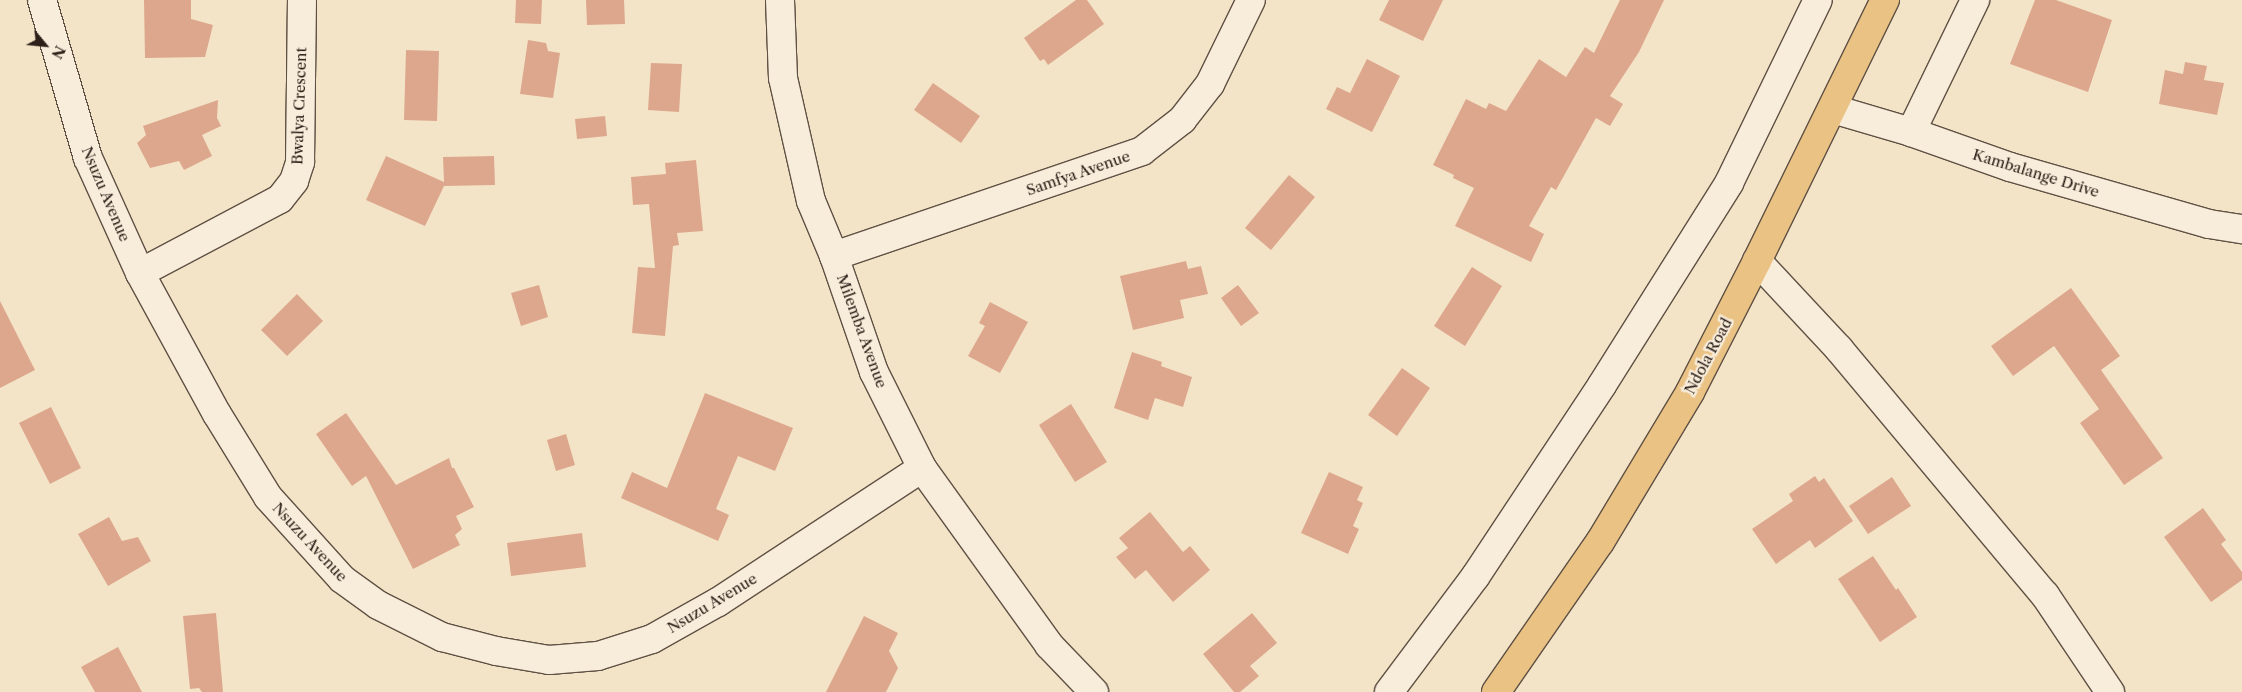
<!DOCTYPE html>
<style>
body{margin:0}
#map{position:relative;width:2242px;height:692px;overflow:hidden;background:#f4e4c7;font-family:"Libre Caslon Text",serif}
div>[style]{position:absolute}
.building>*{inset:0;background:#dda78d}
.roads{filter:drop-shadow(1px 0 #5f5144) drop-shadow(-1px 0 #5f5144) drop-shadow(0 1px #5f5144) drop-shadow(0 -1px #5f5144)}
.minor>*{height:28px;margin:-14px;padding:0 14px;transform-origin:14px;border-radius:14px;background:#f8eddb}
.major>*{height:28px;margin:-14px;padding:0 14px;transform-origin:14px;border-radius:14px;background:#eac284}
span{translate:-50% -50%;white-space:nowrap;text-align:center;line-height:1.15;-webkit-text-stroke:4.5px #f8eddb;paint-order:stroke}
.street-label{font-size:15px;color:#2d2019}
.north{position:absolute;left:20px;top:20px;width:50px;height:50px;-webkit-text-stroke:4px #f8eddb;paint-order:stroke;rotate:118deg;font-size:14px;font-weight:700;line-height:20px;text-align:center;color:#2d2019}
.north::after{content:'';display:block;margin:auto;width:18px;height:22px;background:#2d2019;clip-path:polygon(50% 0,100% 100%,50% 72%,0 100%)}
</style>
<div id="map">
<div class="building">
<div style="clip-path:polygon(144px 0,191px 0,191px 19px,213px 25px,205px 57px,145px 58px)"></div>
<div style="clip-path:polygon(516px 0,542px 0,541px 24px,515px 23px)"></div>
<div style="clip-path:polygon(586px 0,624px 0,625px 24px,587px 25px)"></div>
<div style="clip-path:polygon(1076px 0,1087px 0,1104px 24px,1048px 65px,1044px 59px,1040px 61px,1024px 38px)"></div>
<div style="clip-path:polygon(1389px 0,1443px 0,1423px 41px,1379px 20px)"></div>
<div style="clip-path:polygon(1620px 0,1664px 0,1639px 52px,1610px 96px,1623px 104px,1610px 126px,1596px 118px,1556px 190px,1551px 187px,1529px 226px,1544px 234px,1531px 262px,1455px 226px,1474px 188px,1453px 178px,1454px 175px,1433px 165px,1466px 99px,1486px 109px,1489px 103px,1506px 111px,1539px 59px,1566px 77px,1585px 47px,1594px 53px)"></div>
<div style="clip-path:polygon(2035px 0,2056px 0,2112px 20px,2088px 92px,2010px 64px)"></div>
<div style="clip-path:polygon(528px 40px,546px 43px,548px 51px,560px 53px,553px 98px,520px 94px)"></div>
<div style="clip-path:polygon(406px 50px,439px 51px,437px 121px,404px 120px)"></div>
<div style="clip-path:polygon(1367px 59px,1400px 76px,1372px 132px,1326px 109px,1337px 87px,1350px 93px)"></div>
<div style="clip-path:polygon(2185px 62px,2207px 66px,2204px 80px,2224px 83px,2217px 115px,2159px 104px,2165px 70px,2183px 74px)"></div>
<div style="clip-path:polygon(651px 63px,682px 64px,679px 112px,648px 110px)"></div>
<div style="clip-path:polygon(933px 83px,980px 116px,961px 143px,914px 110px)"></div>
<div style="clip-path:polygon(218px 100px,217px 118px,221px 126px,202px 135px,212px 156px,184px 170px,179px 161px,150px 168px,137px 143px,146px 135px,143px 126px)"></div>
<div style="clip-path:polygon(605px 116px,607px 136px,577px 139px,575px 119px)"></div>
<div style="clip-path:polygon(386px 156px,444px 182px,443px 157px,494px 156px,495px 185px,444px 186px,425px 226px,366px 200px)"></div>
<div style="clip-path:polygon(696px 160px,703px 231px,677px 233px,679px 245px,673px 246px,665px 336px,632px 333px,638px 267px,655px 268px,649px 204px,633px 205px,631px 177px,666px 174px,665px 163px)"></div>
<div style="clip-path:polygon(1289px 175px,1315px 197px,1271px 250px,1245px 228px)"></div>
<div style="clip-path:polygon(1186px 261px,1188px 269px,1201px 266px,1208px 294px,1180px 300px,1184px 318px,1133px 330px,1120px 276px)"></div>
<div style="clip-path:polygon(1472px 267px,1502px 286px,1465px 346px,1434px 326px)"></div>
<div style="clip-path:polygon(539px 285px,548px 317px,521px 326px,511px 293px)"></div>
<div style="clip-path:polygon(1238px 285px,1259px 313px,1241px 326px,1221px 298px)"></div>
<div style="clip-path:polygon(2071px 288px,2120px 356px,2101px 370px,2163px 458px,2124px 485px,2080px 423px,2099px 409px,2054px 346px,2013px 376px,1991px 346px)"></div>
<div style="clip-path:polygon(297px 294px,323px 321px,287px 356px,261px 330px)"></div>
<div style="clip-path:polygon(0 301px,35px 370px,0 388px)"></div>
<div style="clip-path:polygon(990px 302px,1028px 322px,1000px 373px,968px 356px,985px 326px,979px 323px)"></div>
<div style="clip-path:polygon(1132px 352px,1162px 362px,1161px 366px,1192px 377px,1183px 407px,1155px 398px,1148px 420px,1114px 408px)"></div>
<div style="clip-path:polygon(1402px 368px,1430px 388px,1397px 436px,1368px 415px)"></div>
<div style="clip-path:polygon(705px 393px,793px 428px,775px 471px,738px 456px,716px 509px,729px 515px,718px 541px,621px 498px,632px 472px,667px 488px)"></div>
<div style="clip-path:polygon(1071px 404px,1107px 462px,1075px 482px,1039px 425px)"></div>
<div style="clip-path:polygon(51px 407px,81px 468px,50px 484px,19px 423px)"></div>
<div style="clip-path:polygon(346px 413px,396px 485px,449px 458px,452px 468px,454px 468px,474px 507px,456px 516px,462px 529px,455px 535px,460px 545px,413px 569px,366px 476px,352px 486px,316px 434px)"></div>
<div style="clip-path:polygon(566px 434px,575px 465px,556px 471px,547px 440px)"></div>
<div style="clip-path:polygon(1329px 472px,1363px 487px,1357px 500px,1363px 503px,1353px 526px,1359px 529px,1348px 554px,1301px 533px)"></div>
<div style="clip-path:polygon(1815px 476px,1819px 482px,1824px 478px,1853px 521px,1815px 548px,1810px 540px,1776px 564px,1752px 529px,1793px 501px,1789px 494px)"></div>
<div style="clip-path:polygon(1892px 477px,1911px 506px,1868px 534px,1849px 506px)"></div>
<div style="clip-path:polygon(2203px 508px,2226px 540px,2221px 544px,2242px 572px,2242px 580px,2211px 602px,2164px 537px)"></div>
<div style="clip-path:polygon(1150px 512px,1183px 552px,1190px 546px,1210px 570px,1173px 602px,1146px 570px,1135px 579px,1116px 557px,1128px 548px,1119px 538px)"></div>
<div style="clip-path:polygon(109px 517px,122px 541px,138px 537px,151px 561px,108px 586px,78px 534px)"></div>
<div style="clip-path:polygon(582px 533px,586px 567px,511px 576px,507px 543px)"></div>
<div style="clip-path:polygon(1873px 556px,1896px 590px,1898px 588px,1917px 617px,1880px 642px,1838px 579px)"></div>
<div style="clip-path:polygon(216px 613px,223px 692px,202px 692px,199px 688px,190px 689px,183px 616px)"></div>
<div style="clip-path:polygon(1252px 613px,1277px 643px,1250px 666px,1259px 676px,1240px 692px,1234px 692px,1203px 654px)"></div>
<div style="clip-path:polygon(864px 616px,898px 633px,889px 651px,898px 668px,886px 692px,826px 692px)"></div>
<div style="clip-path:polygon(118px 647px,142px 692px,95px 692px,81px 667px)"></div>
</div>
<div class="roads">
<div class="minor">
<div style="left:42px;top:0;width:165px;rotate:73.8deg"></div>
<div style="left:88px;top:158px;width:126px;rotate:65.7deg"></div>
<div style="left:140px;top:273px;width:161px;rotate:61.4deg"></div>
<div style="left:217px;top:414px;width:97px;rotate:58.4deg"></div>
<div style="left:268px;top:497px;width:110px;rotate:47.9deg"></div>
<div style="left:342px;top:579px;width:44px;rotate:35.8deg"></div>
<div style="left:378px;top:605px;width:72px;rotate:26.6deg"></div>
<div style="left:442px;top:637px;width:56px;rotate:14.5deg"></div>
<div style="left:496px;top:651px;width:54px;rotate:9.6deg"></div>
<div style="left:549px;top:660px;width:49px;rotate:-4.7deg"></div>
<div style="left:598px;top:656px;width:57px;rotate:-17.5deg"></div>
<div style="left:652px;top:639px;width:76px;rotate:-29.3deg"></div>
<div style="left:718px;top:602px;width:244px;rotate:-33.3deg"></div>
<div style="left:780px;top:0;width:78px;rotate:87.8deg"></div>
<div style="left:783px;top:78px;width:126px;rotate:77.2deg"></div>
<div style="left:811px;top:201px;width:60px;rotate:67.3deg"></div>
<div style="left:834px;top:256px;width:123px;rotate:71deg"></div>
<div style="left:874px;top:372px;width:107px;rotate:63.4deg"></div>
<div style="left:922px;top:468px;width:218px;rotate:54.3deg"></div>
<div style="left:1049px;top:645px;width:65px;rotate:46.2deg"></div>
<div style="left:1833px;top:109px;width:81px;rotate:16.4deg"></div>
<div style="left:1911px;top:132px;width:105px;rotate:19.5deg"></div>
<div style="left:2010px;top:167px;width:207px;rotate:16deg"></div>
<div style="left:2209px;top:224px;width:33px;rotate:9deg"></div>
<div style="left:1911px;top:132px;width:147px;rotate:-64.1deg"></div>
<div style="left:834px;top:256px;width:325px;rotate:-18.8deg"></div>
<div style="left:1142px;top:151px;width:51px;rotate:-37.8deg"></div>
<div style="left:1182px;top:120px;width:46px;rotate:-52.1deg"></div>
<div style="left:1210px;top:84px;width:93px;rotate:-64deg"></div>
<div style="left:1757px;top:261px;width:120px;rotate:47deg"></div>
<div style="left:1839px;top:349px;width:321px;rotate:50.1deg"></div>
<div style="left:2045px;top:595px;width:117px;rotate:56.2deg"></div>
<div style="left:140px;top:273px;width:158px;rotate:-27.9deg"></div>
<div style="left:280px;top:199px;width:23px;rotate:-52deg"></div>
<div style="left:294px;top:181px;width:20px;rotate:-72deg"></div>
<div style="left:300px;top:162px;width:162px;rotate:-89.3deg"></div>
<div style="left:1389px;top:692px;width:144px;rotate:-53.2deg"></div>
<div style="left:1475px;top:577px;width:230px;rotate:-56.5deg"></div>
<div style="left:1602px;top:385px;width:239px;rotate:-57.8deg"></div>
<div style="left:1729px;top:183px;width:203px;rotate:-64.1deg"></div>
</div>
<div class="major">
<div style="left:1496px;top:692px;width:183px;rotate:-55.3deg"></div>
<div style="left:1600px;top:542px;width:175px;rotate:-59deg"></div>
<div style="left:1690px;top:392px;width:147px;rotate:-62.9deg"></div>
<div style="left:1757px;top:261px;width:291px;rotate:-63.9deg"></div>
</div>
</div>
<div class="street-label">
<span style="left:299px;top:106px;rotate:-88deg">Bwalya Crescent</span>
<span style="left:1078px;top:173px;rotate:-19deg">Samfya Avenue</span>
<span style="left:2036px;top:173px;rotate:17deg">Kambalange Drive</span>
<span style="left:106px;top:194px;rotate:67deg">Nsuzu Avenue</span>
<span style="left:862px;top:331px;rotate:70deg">Milemba Avenue</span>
<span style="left:1708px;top:356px;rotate:-62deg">Ndola Road</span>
<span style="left:310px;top:542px;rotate:47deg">Nsuzu Avenue</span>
<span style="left:712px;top:603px;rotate:-31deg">Nsuzu Avenue</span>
</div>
<div class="north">N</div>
</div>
